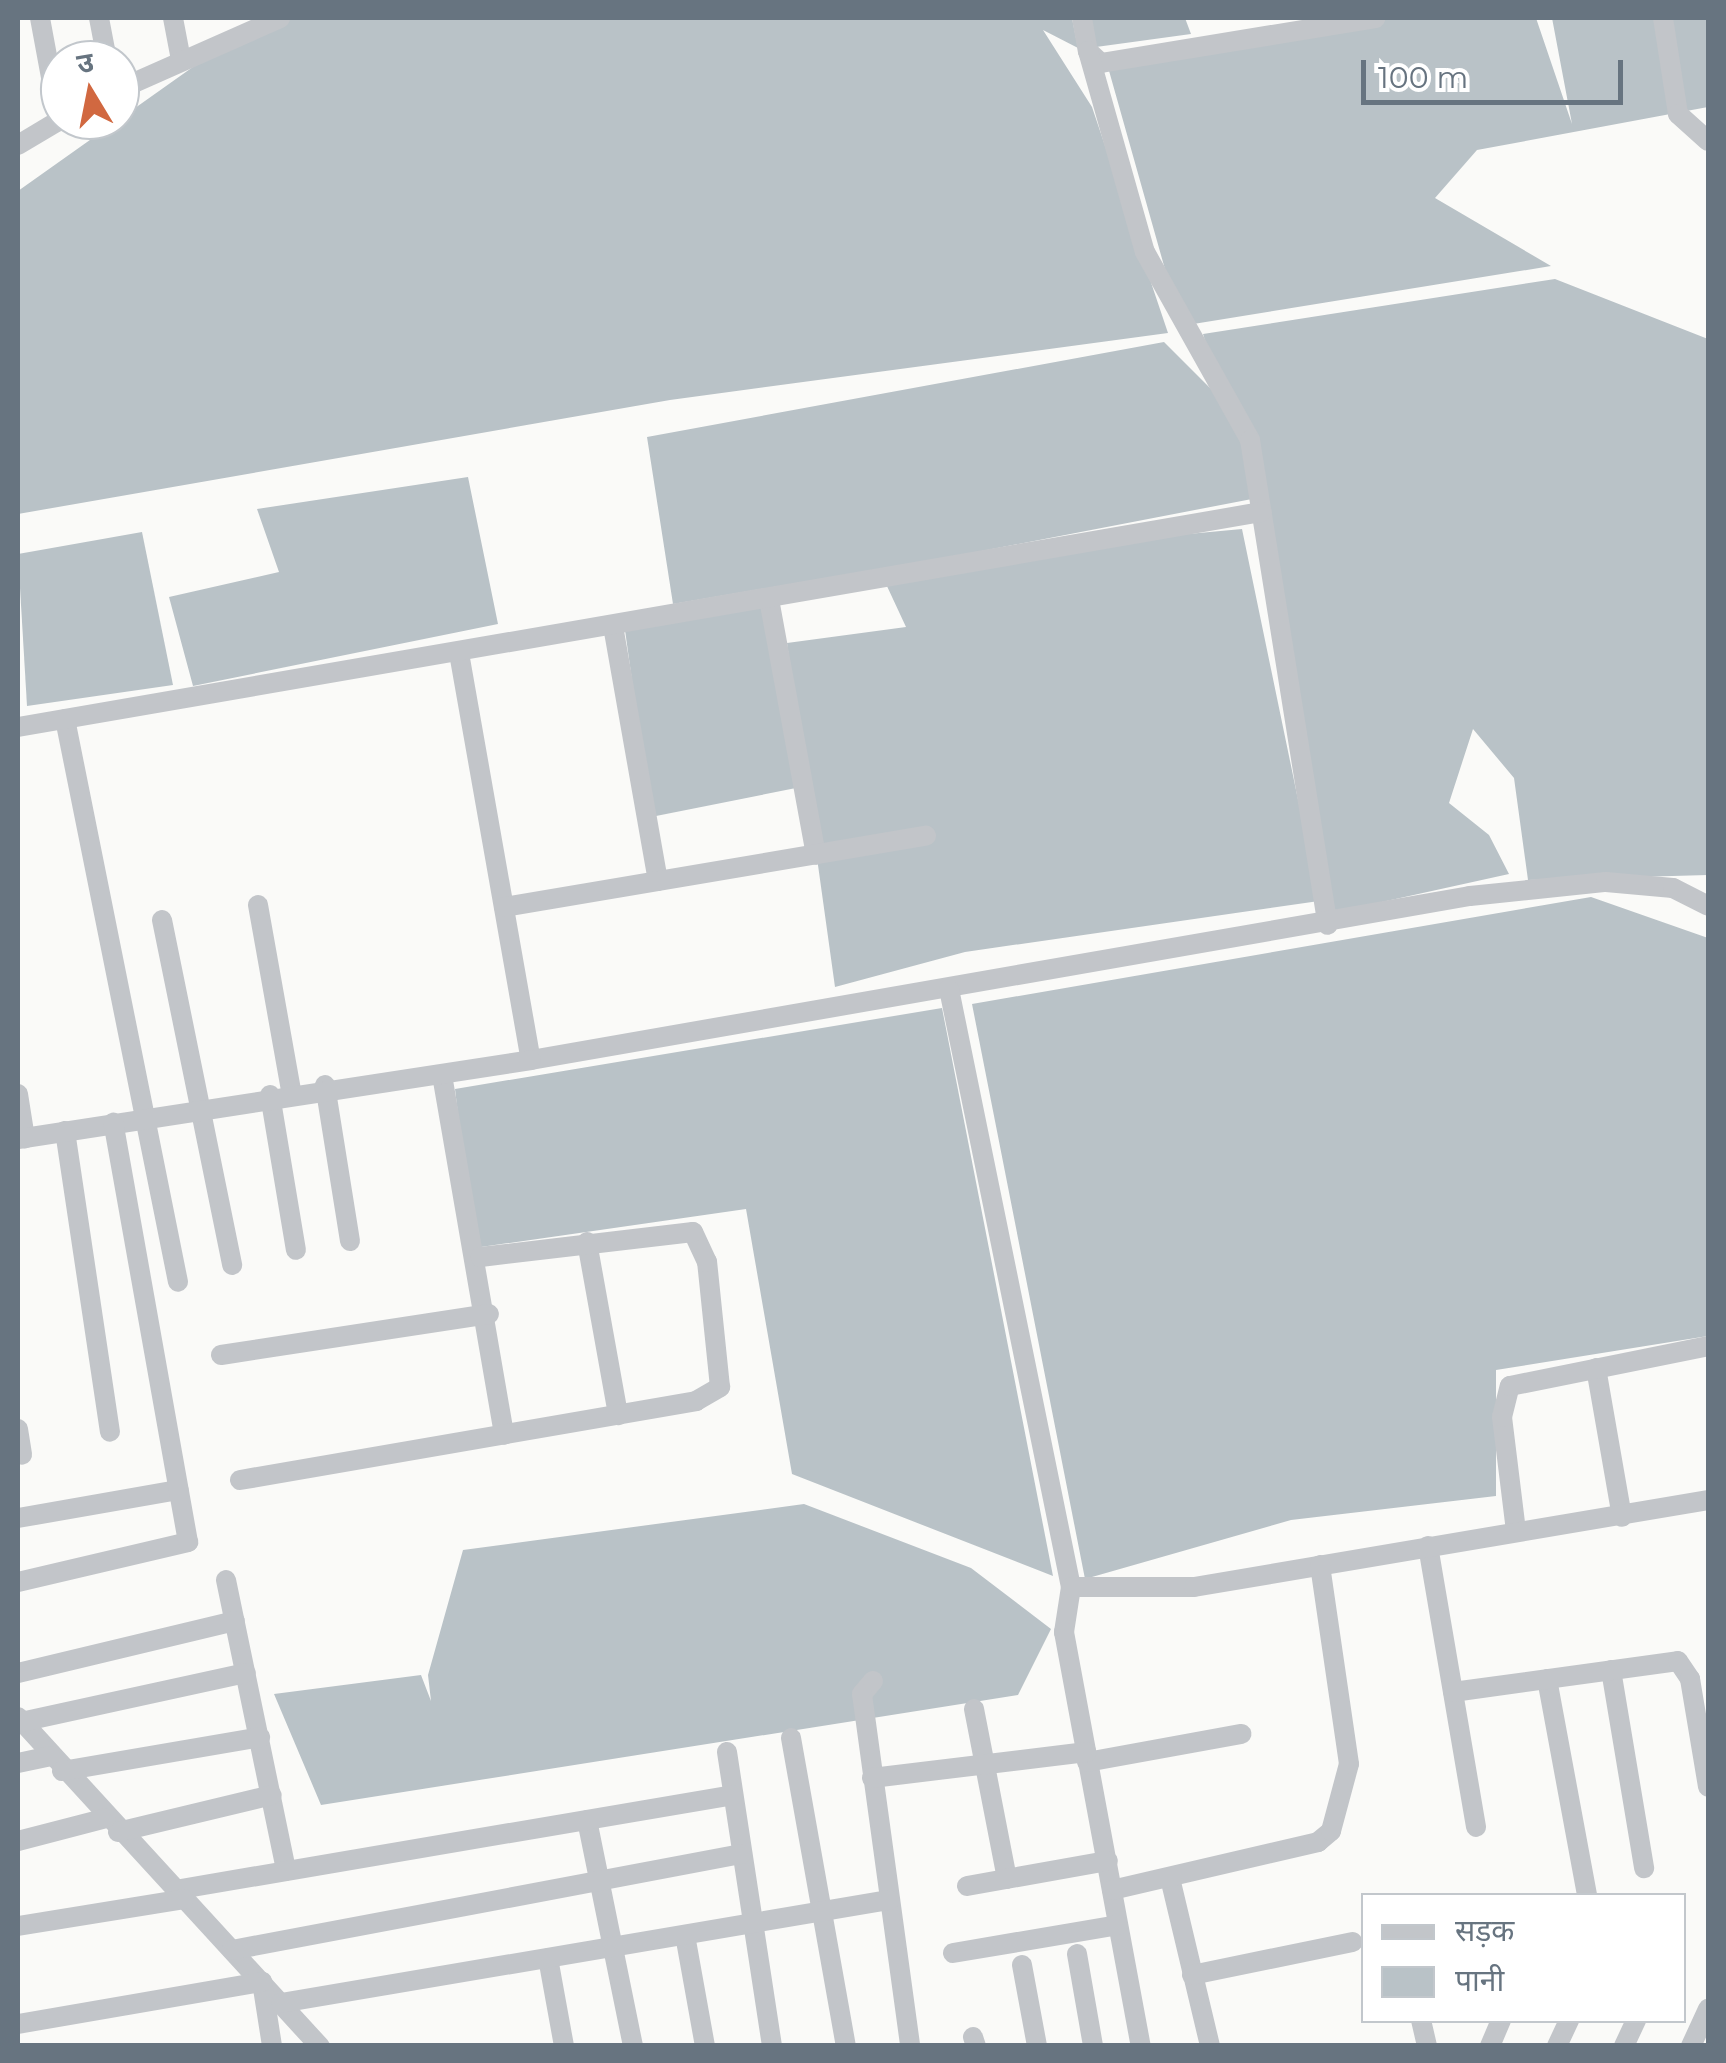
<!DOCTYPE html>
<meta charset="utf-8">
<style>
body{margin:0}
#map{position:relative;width:1726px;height:2063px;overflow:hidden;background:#fafaf8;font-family:Montserrat,"Noto Sans Devanagari",sans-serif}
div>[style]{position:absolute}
.water>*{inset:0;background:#b9c2c7}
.minor>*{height:20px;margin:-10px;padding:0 10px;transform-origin:10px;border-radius:10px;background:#c2c5c9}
span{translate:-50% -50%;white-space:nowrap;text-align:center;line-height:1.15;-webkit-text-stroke:10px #fff;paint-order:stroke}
.frame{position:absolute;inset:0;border:20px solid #677480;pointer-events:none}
.legend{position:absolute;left:1361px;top:1893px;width:325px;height:130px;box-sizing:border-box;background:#fff;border:2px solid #c2c7cc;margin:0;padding:12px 18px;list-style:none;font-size:30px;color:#677480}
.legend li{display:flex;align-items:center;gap:20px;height:50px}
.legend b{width:50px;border:2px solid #c2c7cc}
.north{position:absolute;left:40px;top:40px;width:100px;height:100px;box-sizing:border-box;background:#fff;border:2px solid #c2c7cc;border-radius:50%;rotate:350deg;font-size:28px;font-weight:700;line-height:40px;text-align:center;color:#677480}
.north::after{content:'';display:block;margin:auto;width:35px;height:45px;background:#d16840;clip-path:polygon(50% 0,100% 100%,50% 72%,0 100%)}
.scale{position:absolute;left:1361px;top:60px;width:262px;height:45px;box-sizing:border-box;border:5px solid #677480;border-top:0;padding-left:12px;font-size:30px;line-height:35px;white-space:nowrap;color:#677480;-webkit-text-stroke:8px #fff;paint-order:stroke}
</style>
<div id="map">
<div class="water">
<div style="clip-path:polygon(262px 18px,1072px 18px,1078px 48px,1043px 30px,1092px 107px,1168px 333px,670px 400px,18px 514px,18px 191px)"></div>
<div style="clip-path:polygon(1088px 18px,1185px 18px,1191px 34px,1096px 47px)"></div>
<div style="clip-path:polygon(1392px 18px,1536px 18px,1572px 124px,1552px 18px,1708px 18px,1708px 107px,1477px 150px,1435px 198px,1551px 266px,1181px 326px,1104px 53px)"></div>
<div style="clip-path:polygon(1555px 279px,1708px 339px,1708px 875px,1528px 880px,1514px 778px,1473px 729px,1449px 803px,1489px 835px,1509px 874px,1332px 913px,1252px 499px,961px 555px,1242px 529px,1319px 901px,965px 952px,835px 987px,787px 643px,906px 627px,879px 569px,673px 604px,647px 437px,1164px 342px,1225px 403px,1203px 334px)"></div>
<div style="clip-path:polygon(468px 477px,498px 624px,193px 686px,169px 597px,279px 572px,257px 509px)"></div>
<div style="clip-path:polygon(142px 532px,173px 685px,27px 706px,18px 554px)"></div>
<div style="clip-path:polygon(769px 606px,801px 787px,651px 817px,625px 630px)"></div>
<div style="clip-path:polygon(1591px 897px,1708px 938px,1708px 1336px,1496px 1370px,1496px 1496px,1291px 1520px,1085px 1579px,972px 1004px)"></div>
<div style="clip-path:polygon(942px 1008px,1053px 1576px,792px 1474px,746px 1209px,474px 1248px,455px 1089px)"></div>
<div style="clip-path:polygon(804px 1504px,971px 1568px,1051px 1629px,1018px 1695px,321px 1805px,274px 1694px,421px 1675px,431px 1701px,428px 1675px,463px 1550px)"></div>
</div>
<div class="minor">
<div style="left:40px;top:18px;width:105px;rotate:79.5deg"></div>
<div style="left:99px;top:18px;width:43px;rotate:79.2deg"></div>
<div style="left:173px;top:18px;width:43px;rotate:79.2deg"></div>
<div style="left:1082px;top:18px;width:34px;rotate:80deg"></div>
<div style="left:1088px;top:51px;width:18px;rotate:43deg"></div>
<div style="left:1101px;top:63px;width:278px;rotate:-9.3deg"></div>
<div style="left:1663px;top:18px;width:97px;rotate:81.1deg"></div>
<div style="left:1678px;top:114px;width:40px;rotate:42deg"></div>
<div style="left:1088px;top:51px;width:209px;rotate:74.2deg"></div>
<div style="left:1145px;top:252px;width:215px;rotate:60.8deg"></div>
<div style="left:1250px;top:440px;width:491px;rotate:80.9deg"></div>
<div style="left:120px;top:89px;width:175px;rotate:-23.9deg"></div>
<div style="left:18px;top:145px;width:49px;rotate:-30.8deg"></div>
<div style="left:769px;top:599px;width:260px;rotate:79.6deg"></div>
<div style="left:613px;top:626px;width:259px;rotate:80deg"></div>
<div style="left:459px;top:653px;width:413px;rotate:80deg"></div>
<div style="left:531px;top:1060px;width:953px;rotate:-9.91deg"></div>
<div style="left:1470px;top:896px;width:137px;rotate:-5.9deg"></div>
<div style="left:1606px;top:882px;width:67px;rotate:5.1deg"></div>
<div style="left:1673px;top:888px;width:39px;rotate:27deg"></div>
<div style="left:65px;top:719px;width:574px;rotate:78.65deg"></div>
<div style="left:18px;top:727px;width:1262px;rotate:-9.81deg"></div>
<div style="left:258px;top:905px;width:189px;rotate:79.9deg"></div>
<div style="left:504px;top:907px;width:428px;rotate:-9.6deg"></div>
<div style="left:162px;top:920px;width:352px;rotate:78.5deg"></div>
<div style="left:949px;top:989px;width:610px;rotate:78.47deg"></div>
<div style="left:1071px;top:1587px;width:46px;rotate:98.8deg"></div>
<div style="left:1064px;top:1632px;width:421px;rotate:79.5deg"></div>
<div style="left:442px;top:1075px;width:365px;rotate:80.2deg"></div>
<div style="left:325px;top:1085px;width:158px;rotate:80.9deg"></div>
<div style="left:18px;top:1094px;width:45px;rotate:81deg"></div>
<div style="left:270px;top:1095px;width:157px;rotate:80.5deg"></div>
<div style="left:65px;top:1131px;width:304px;rotate:81.5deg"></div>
<div style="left:18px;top:1139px;width:519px;rotate:-8.75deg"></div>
<div style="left:587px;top:1242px;width:176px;rotate:79.8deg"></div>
<div style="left:221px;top:1355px;width:271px;rotate:-8.7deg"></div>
<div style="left:1596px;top:1368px;width:151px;rotate:80.1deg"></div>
<div style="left:18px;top:1429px;width:26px;rotate:81deg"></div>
<div style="left:240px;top:1480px;width:463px;rotate:-9.8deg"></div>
<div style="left:696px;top:1401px;width:28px;rotate:-30deg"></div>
<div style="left:720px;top:1387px;width:126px;rotate:-95.9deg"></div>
<div style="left:707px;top:1262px;width:33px;rotate:-115deg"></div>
<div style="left:693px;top:1232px;width:214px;rotate:173.3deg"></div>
<div style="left:18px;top:1518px;width:163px;rotate:-9.9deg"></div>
<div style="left:1516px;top:1531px;width:115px;rotate:-97deg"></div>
<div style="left:1502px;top:1417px;width:32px;rotate:-76deg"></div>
<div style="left:1510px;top:1386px;width:202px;rotate:-11.4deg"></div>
<div style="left:1428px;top:1546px;width:285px;rotate:80.3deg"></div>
<div style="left:226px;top:1580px;width:297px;rotate:78.3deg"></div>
<div style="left:18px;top:1582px;width:175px;rotate:-13.2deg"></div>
<div style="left:188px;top:1542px;width:426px;rotate:-100.1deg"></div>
<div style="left:1071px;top:1587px;width:123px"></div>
<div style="left:1194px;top:1587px;width:521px;rotate:-9.61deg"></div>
<div style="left:1611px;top:1670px;width:201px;rotate:80.5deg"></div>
<div style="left:18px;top:1673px;width:223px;rotate:-13.5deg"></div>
<div style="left:1547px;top:1679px;width:219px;rotate:79.5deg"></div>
<div style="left:873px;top:1681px;width:17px;rotate:130deg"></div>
<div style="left:862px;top:1694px;width:355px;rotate:82.2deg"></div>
<div style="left:1453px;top:1692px;width:227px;rotate:-7.8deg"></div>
<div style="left:1678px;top:1661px;width:22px;rotate:56deg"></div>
<div style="left:1690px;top:1679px;width:109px;rotate:80.5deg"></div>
<div style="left:974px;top:1709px;width:173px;rotate:79deg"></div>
<div style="left:18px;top:1717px;width:447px;rotate:47.5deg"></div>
<div style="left:21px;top:1722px;width:230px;rotate:-12.3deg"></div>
<div style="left:791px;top:1738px;width:313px;rotate:79.9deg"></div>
<div style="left:727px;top:1752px;width:297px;rotate:81.3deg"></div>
<div style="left:1087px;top:1762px;width:157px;rotate:-10.3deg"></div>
<div style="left:18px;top:1763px;width:33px;rotate:-12deg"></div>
<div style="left:62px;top:1771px;width:201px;rotate:-9.7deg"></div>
<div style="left:872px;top:1778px;width:216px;rotate:-6.9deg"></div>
<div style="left:587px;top:1820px;width:231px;rotate:78.5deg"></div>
<div style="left:118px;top:1832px;width:158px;rotate:-13.5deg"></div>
<div style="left:18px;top:1841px;width:91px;rotate:-14.6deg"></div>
<div style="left:1170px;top:1878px;width:173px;rotate:76.6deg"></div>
<div style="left:967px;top:1886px;width:143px;rotate:-10.1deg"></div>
<div style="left:175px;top:1890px;width:566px;rotate:-9.66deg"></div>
<div style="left:1112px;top:1890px;width:212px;rotate:-13.1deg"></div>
<div style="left:1318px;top:1842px;width:17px;rotate:-40deg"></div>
<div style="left:1331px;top:1831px;width:69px;rotate:-75deg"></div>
<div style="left:1349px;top:1764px;width:201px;rotate:-98.3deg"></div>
<div style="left:18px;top:1926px;width:168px;rotate:-9.2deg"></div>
<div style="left:685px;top:1935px;width:113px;rotate:79.8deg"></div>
<div style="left:232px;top:1950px;width:518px;rotate:-10.68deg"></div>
<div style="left:953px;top:1953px;width:167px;rotate:-9.6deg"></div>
<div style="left:1077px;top:1954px;width:93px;rotate:80.1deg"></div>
<div style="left:548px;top:1958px;width:89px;rotate:79.7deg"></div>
<div style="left:1022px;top:1965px;width:82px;rotate:79.5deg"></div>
<div style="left:1192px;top:1975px;width:164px;rotate:-11.6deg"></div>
<div style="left:262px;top:1982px;width:65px;rotate:81.1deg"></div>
<div style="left:281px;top:2003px;width:617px;rotate:-9.62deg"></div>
<div style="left:1421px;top:2020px;width:27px;rotate:77deg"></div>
<div style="left:18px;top:2024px;width:248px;rotate:-9.8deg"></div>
<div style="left:973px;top:2037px;width:9px;rotate:72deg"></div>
<div style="left:1490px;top:2046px;width:28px;rotate:-67deg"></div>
<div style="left:1557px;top:2046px;width:29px;rotate:-65deg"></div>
<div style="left:1624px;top:2046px;width:29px;rotate:-65deg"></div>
<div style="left:1691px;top:2046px;width:41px;rotate:-65.3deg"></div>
</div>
<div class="frame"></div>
<ul class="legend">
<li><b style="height:12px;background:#c2c5c9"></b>सड़क</li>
<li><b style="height:28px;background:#b9c2c7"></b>पानी</li>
</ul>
<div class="north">उ</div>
<div class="scale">100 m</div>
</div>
